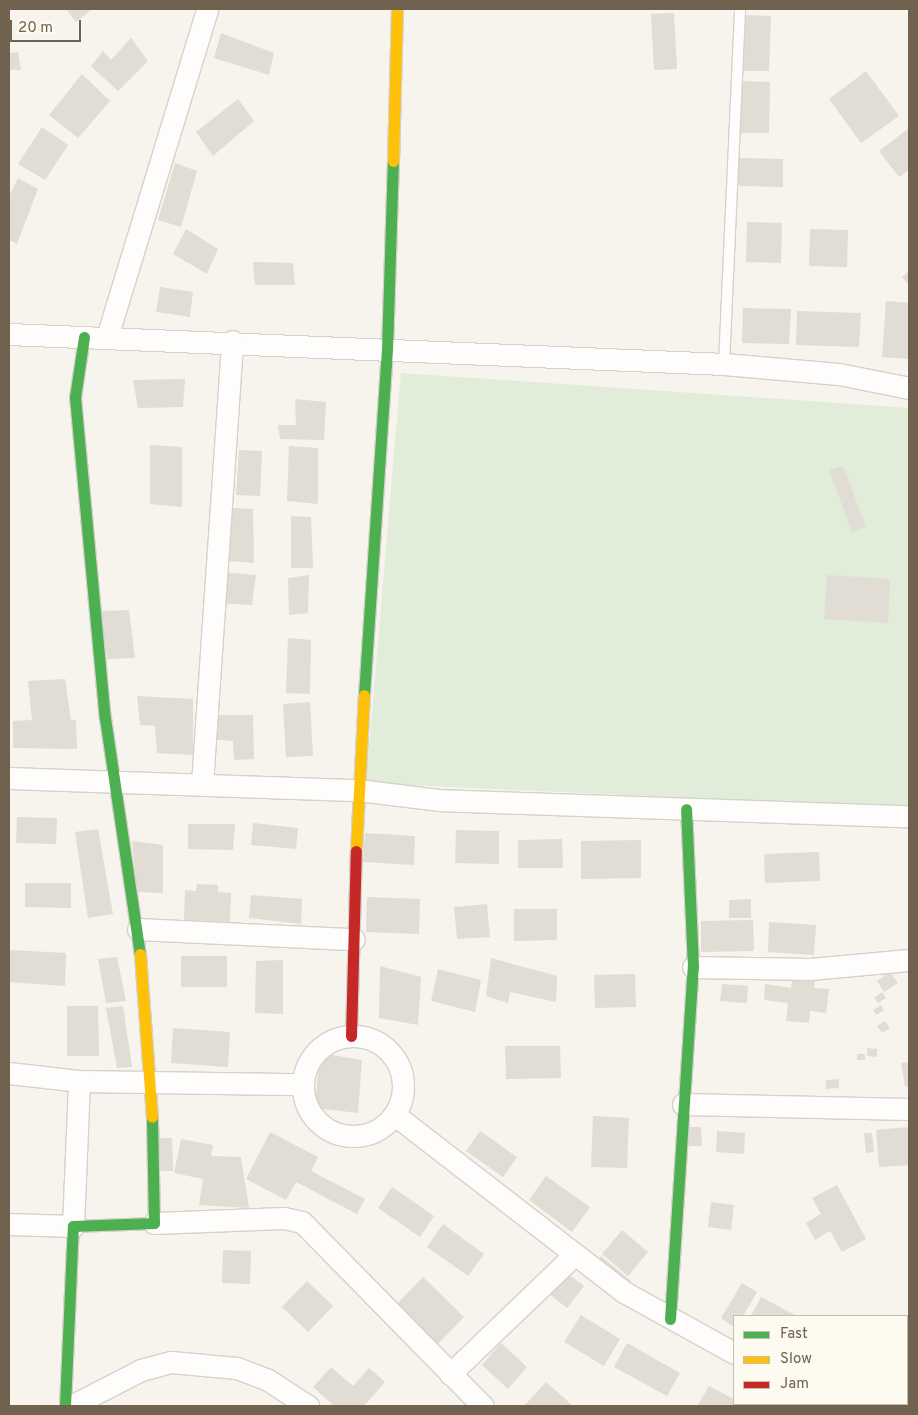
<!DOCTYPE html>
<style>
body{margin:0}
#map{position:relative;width:918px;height:1415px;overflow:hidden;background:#f6f4ed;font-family:Overpass,sans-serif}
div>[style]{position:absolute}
.green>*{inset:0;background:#e1ecd9}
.building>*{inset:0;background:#e1dcd4}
.roads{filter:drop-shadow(1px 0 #d5d1cb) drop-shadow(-1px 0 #d5d1cb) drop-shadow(0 1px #d5d1cb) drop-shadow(0 -1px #d5d1cb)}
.lane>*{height:10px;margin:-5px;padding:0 5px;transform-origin:5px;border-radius:5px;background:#fefdfc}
.street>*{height:21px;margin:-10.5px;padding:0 10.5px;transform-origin:10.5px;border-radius:10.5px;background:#fefdfc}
.street>.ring{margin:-10.5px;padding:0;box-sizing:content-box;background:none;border:21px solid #fefdfc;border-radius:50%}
.fast>*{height:11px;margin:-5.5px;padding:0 5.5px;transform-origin:5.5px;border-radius:5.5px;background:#4caf50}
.slow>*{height:11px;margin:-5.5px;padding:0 5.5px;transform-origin:5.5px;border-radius:5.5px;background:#ffc107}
.jam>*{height:11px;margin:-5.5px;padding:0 5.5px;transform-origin:5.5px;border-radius:5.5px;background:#c62828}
span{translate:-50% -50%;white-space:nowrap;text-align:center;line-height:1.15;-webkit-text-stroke:4px #fdfaef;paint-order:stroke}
.frame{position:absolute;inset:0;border:10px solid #71614f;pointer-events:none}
.legend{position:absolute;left:733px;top:1315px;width:175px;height:90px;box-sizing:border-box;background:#fdfaef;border:1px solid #c5bdaf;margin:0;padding:6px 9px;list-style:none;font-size:15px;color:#71614f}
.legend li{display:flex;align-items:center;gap:10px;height:25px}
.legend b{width:25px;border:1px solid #c5bdaf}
.scale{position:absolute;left:10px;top:20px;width:71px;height:22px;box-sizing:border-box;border:2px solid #71614f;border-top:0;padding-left:6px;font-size:15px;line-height:18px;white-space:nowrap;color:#71614f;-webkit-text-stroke:4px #fdfaef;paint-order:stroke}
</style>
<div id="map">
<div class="green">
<div style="clip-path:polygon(401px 373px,909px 408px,909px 808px,366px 783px)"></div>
</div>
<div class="building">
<div style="clip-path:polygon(66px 9px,92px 9px,76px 22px)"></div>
<div style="clip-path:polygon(674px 13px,677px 69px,654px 70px,651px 14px)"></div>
<div style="clip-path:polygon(745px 15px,771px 16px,769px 71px,744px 71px)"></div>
<div style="clip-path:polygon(221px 33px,274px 53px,269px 75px,214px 58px)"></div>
<div style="clip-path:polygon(131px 38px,148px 61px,118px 91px,91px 66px,103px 51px,111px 60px)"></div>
<div style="clip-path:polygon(18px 52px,21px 70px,9px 70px,9px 53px)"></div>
<div style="clip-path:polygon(866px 71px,899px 116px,861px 143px,829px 99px)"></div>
<div style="clip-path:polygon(82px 74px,110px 101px,78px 138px,49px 115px)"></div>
<div style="clip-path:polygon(741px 81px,770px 82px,769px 133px,740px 133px)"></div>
<div style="clip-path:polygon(238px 99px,254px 121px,213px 156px,196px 132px)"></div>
<div style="clip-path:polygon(42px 127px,68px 145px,45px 180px,18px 164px)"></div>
<div style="clip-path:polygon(909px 128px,909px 170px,899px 177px,879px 151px)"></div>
<div style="clip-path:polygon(739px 158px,783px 159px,783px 187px,739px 186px)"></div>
<div style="clip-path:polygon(175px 163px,197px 171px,181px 227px,158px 220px)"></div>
<div style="clip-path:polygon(18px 178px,38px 189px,17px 244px,9px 240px,9px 196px)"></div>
<div style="clip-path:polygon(747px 222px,782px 223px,781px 263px,746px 262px)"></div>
<div style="clip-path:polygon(186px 229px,218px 249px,207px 274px,173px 254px)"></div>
<div style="clip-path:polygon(810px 229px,848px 230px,847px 267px,809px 266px)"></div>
<div style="clip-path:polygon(253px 262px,293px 263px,295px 285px,255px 285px)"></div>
<div style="clip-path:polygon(909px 271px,909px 285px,902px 277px)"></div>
<div style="clip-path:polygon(160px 287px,193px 292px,190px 317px,156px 312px)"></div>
<div style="clip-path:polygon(886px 301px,909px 303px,909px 359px,882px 357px)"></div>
<div style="clip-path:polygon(743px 308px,791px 309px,789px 344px,742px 343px)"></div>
<div style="clip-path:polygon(797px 311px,861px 313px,859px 347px,796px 345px)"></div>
<div style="clip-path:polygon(185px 379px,183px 407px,138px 408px,133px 380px)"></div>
<div style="clip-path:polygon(295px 399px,326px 402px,324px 440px,280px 439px,278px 425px,296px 425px)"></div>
<div style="clip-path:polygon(150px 445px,182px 447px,182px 507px,150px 504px)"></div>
<div style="clip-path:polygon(289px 446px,318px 448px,318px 504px,287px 501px)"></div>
<div style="clip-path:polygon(239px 450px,262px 451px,260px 496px,236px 495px)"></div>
<div style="clip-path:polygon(843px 466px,866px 527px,852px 532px,829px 470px)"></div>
<div style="clip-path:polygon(233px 508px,253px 509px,254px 563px,229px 561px)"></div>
<div style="clip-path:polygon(291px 516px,311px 517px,313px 568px,291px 568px)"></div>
<div style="clip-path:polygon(221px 572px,256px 575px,252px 605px,218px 603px)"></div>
<div style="clip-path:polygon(309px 575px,308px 613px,289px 615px,288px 578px)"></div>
<div style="clip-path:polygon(827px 575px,890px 579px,888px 623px,824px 619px)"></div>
<div style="clip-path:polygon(129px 610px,135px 658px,107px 659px,101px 611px)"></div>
<div style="clip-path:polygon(288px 638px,311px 640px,310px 694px,286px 693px)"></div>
<div style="clip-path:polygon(65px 679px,71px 720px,76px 720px,77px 749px,13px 748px,13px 721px,32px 720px,28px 681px)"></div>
<div style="clip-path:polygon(137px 696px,193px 699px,193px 755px,157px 753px,155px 726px,140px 725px)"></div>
<div style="clip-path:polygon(310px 702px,313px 756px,286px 757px,283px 704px)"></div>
<div style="clip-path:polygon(214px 715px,253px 715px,254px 759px,234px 760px,233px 741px,212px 739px)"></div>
<div style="clip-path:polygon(17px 817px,57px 818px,56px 844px,16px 843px)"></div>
<div style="clip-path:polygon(253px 823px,298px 828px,296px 849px,251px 845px)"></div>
<div style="clip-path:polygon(188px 824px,235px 824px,233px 850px,188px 849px)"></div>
<div style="clip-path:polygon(98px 829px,113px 914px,88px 918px,75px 832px)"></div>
<div style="clip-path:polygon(456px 830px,499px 831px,499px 864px,455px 863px)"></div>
<div style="clip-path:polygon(365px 833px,415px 836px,414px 865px,363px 862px)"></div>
<div style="clip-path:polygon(562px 839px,563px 868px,518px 868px,518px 840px)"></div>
<div style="clip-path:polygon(641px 840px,641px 878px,581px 879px,581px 841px)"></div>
<div style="clip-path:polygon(132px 841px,163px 845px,163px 893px,137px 892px)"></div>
<div style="clip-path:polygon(819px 852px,820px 881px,765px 883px,764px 854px)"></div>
<div style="clip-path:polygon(25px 883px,71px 883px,71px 908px,25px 907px)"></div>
<div style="clip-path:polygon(197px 884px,218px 885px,218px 892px,231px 893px,230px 922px,184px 920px,185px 890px,196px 891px)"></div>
<div style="clip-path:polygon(251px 895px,302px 899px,301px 924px,249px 918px)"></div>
<div style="clip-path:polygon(367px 897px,420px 899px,419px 934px,366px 932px)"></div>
<div style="clip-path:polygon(751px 899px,751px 918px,729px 918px,729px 900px)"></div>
<div style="clip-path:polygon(487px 904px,490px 937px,457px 939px,454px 907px)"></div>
<div style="clip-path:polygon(514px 909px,557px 909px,557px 940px,514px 941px)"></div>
<div style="clip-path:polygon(753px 920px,754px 951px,701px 952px,701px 921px)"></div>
<div style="clip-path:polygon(769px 922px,816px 925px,814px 955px,768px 952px)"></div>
<div style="clip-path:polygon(10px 950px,66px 953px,65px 986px,9px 982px)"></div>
<div style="clip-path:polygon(181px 956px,227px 956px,227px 987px,181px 987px)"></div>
<div style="clip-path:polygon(117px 957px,126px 1001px,106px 1003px,98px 959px)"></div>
<div style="clip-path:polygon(491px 958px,557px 976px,556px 1002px,510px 992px,508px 1003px,486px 996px)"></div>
<div style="clip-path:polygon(283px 960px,283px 1014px,255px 1013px,256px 961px)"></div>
<div style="clip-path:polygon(380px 966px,421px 977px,418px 1025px,379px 1018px)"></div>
<div style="clip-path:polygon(438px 969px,481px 980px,475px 1012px,431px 1001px)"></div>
<div style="clip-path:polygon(890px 972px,898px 983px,884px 992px,877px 981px)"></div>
<div style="clip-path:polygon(635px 974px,636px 1007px,595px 1008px,594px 975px)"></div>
<div style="clip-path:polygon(793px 976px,815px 979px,814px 988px,829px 989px,826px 1013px,810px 1011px,809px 1023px,786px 1021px,788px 1003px,764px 1000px,765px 984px,791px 988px)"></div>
<div style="clip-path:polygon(722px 984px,748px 986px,747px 1003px,720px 1001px)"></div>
<div style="clip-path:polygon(882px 992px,886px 998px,878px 1003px,874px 998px)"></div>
<div style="clip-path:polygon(881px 1005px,884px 1010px,876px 1015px,873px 1010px)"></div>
<div style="clip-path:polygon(67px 1006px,98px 1006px,99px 1056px,67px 1056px)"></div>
<div style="clip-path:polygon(123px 1006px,132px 1067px,117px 1068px,106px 1008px)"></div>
<div style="clip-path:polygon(885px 1021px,890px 1028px,882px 1033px,877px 1026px)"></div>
<div style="clip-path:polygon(173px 1028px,230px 1032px,228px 1067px,171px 1063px)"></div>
<div style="clip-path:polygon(505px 1046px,560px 1046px,561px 1078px,506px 1079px)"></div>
<div style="clip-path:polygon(867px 1048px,877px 1049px,877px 1057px,867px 1056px)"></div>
<div style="clip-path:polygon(320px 1053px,362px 1060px,358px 1113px,315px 1108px)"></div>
<div style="clip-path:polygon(857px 1054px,865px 1054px,865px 1060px,857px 1060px)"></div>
<div style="clip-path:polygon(909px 1062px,909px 1086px,905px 1087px,901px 1063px)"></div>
<div style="clip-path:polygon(839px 1079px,839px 1088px,826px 1089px,826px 1080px)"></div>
<div style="clip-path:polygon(593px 1116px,629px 1118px,627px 1168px,591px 1167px)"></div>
<div style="clip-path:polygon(689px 1127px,701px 1127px,702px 1146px,689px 1146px)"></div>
<div style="clip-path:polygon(909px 1127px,909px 1165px,879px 1167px,876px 1130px)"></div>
<div style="clip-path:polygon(480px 1131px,517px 1157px,503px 1177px,466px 1151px)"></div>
<div style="clip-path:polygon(717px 1131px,745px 1133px,744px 1154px,716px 1152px)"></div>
<div style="clip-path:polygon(270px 1132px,318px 1157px,311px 1171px,365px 1199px,357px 1214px,296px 1182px,286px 1200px,246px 1179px)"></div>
<div style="clip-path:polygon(864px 1133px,872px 1133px,874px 1152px,866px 1153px)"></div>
<div style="clip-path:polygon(157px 1138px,172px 1138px,173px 1171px,157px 1171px)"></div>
<div style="clip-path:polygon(181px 1139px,213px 1145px,211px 1156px,241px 1157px,249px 1208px,199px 1205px,203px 1179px,174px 1173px)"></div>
<div style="clip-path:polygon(546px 1176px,590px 1207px,572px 1232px,529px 1200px)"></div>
<div style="clip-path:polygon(837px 1185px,866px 1239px,842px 1252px,830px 1231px,815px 1240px,806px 1223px,821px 1214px,812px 1198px)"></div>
<div style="clip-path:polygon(392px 1187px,434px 1216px,420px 1237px,378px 1208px)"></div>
<div style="clip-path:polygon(711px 1202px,734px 1205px,731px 1230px,708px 1227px)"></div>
<div style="clip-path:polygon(443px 1224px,484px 1254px,468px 1276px,427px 1247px)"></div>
<div style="clip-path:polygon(622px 1230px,648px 1252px,628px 1276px,602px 1254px)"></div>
<div style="clip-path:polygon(223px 1250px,251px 1251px,250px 1284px,222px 1283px)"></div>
<div style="clip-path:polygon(601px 1256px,631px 1281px,624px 1290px,594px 1265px)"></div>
<div style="clip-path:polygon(561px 1269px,584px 1286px,567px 1308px,545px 1291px)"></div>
<div style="clip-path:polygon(423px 1277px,464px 1317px,436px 1346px,395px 1306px)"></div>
<div style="clip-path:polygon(307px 1281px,333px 1306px,308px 1332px,282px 1307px)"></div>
<div style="clip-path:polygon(742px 1283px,757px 1292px,743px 1316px,734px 1316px,734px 1327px,721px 1318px)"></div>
<div style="clip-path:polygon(761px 1297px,797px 1316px,751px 1316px)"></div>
<div style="clip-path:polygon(581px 1315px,620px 1339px,604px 1366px,564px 1342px)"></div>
<div style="clip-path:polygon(907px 1321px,909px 1323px,907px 1347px)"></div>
<div style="clip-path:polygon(501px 1343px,527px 1367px,508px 1389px,482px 1365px)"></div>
<div style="clip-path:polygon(627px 1343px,680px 1373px,667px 1396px,614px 1367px)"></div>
<div style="clip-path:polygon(331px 1367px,353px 1386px,369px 1368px,385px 1382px,364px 1406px,334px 1406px,313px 1387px)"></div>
<div style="clip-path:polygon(546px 1382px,573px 1406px,524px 1406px)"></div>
<div style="clip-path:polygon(709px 1386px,734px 1399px,734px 1404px,760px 1406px,697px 1406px)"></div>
</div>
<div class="roads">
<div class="lane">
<div style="left:724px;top:364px;width:355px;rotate:-87.4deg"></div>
</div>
<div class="street">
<div style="left:9px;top:334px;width:716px;rotate:2.4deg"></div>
<div style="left:724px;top:364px;width:115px;rotate:5deg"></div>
<div style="left:839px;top:374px;width:71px;rotate:11.3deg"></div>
<div style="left:107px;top:337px;width:343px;rotate:-73deg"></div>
<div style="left:9px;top:778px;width:349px;rotate:2deg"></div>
<div style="left:358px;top:790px;width:83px;rotate:7deg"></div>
<div style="left:440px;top:800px;width:469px;rotate:2deg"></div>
<div style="left:202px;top:784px;width:444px;rotate:-86.1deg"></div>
<div style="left:138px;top:929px;width:216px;rotate:2.7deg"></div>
<div style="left:693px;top:967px;width:117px;rotate:1deg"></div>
<div style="left:810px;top:969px;width:99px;rotate:-5.2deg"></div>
<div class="ring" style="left:303px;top:1036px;width:79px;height:79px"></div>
<div style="left:9px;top:1073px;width:70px;rotate:6.5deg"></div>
<div style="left:79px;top:1081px;width:224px;rotate:0.8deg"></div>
<div style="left:683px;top:1104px;width:226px;rotate:1.3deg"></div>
<div style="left:395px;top:1115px;width:289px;rotate:37.7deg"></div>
<div style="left:624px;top:1292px;width:126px;rotate:29deg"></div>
<div style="left:154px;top:1223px;width:130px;rotate:-2.2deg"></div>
<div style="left:284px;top:1218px;width:18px;rotate:13deg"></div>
<div style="left:302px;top:1222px;width:258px;rotate:45.5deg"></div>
<div style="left:9px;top:1224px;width:64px;rotate:1.8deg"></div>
<div style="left:73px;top:1226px;width:145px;rotate:-87.6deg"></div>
<div style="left:450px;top:1374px;width:172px;rotate:-43.8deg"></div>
<div style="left:907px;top:1394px;width:7px;rotate:-74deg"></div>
<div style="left:846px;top:1404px;width:8px;rotate:14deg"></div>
<div style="left:71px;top:1406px;width:79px;rotate:-27.2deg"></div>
<div style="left:141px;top:1370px;width:31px;rotate:-15deg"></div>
<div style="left:171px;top:1362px;width:66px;rotate:5.2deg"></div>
<div style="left:237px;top:1368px;width:33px;rotate:21deg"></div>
<div style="left:268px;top:1380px;width:48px;rotate:33deg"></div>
</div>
<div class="fast">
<div style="left:84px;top:337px;width:61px;rotate:98.5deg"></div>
<div style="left:75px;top:397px;width:322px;rotate:84.7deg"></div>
<div style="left:105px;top:718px;width:239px;rotate:81.6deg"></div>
<div style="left:364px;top:695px;width:346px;rotate:-86.2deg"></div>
<div style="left:387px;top:350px;width:189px;rotate:-88.2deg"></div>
<div style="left:670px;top:1319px;width:353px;rotate:-86.3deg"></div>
<div style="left:693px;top:967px;width:158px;rotate:-92.5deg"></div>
<div style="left:65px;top:1406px;width:180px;rotate:-87.5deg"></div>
<div style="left:73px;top:1226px;width:81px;rotate:-2.1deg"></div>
<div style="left:154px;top:1223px;width:106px;rotate:-91.1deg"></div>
</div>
<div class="slow">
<div style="left:393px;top:161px;width:152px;rotate:-88.5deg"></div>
<div style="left:356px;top:851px;width:156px;rotate:-87.1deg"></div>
<div style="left:140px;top:954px;width:163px;rotate:85.8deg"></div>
</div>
<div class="jam">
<div style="left:351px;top:1036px;width:185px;rotate:-88.5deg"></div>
</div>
</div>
<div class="frame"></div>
<ul class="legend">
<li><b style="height:6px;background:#4caf50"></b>Fast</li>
<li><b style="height:6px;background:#ffc107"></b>Slow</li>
<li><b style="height:6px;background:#c62828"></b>Jam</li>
</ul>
<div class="scale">20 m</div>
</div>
